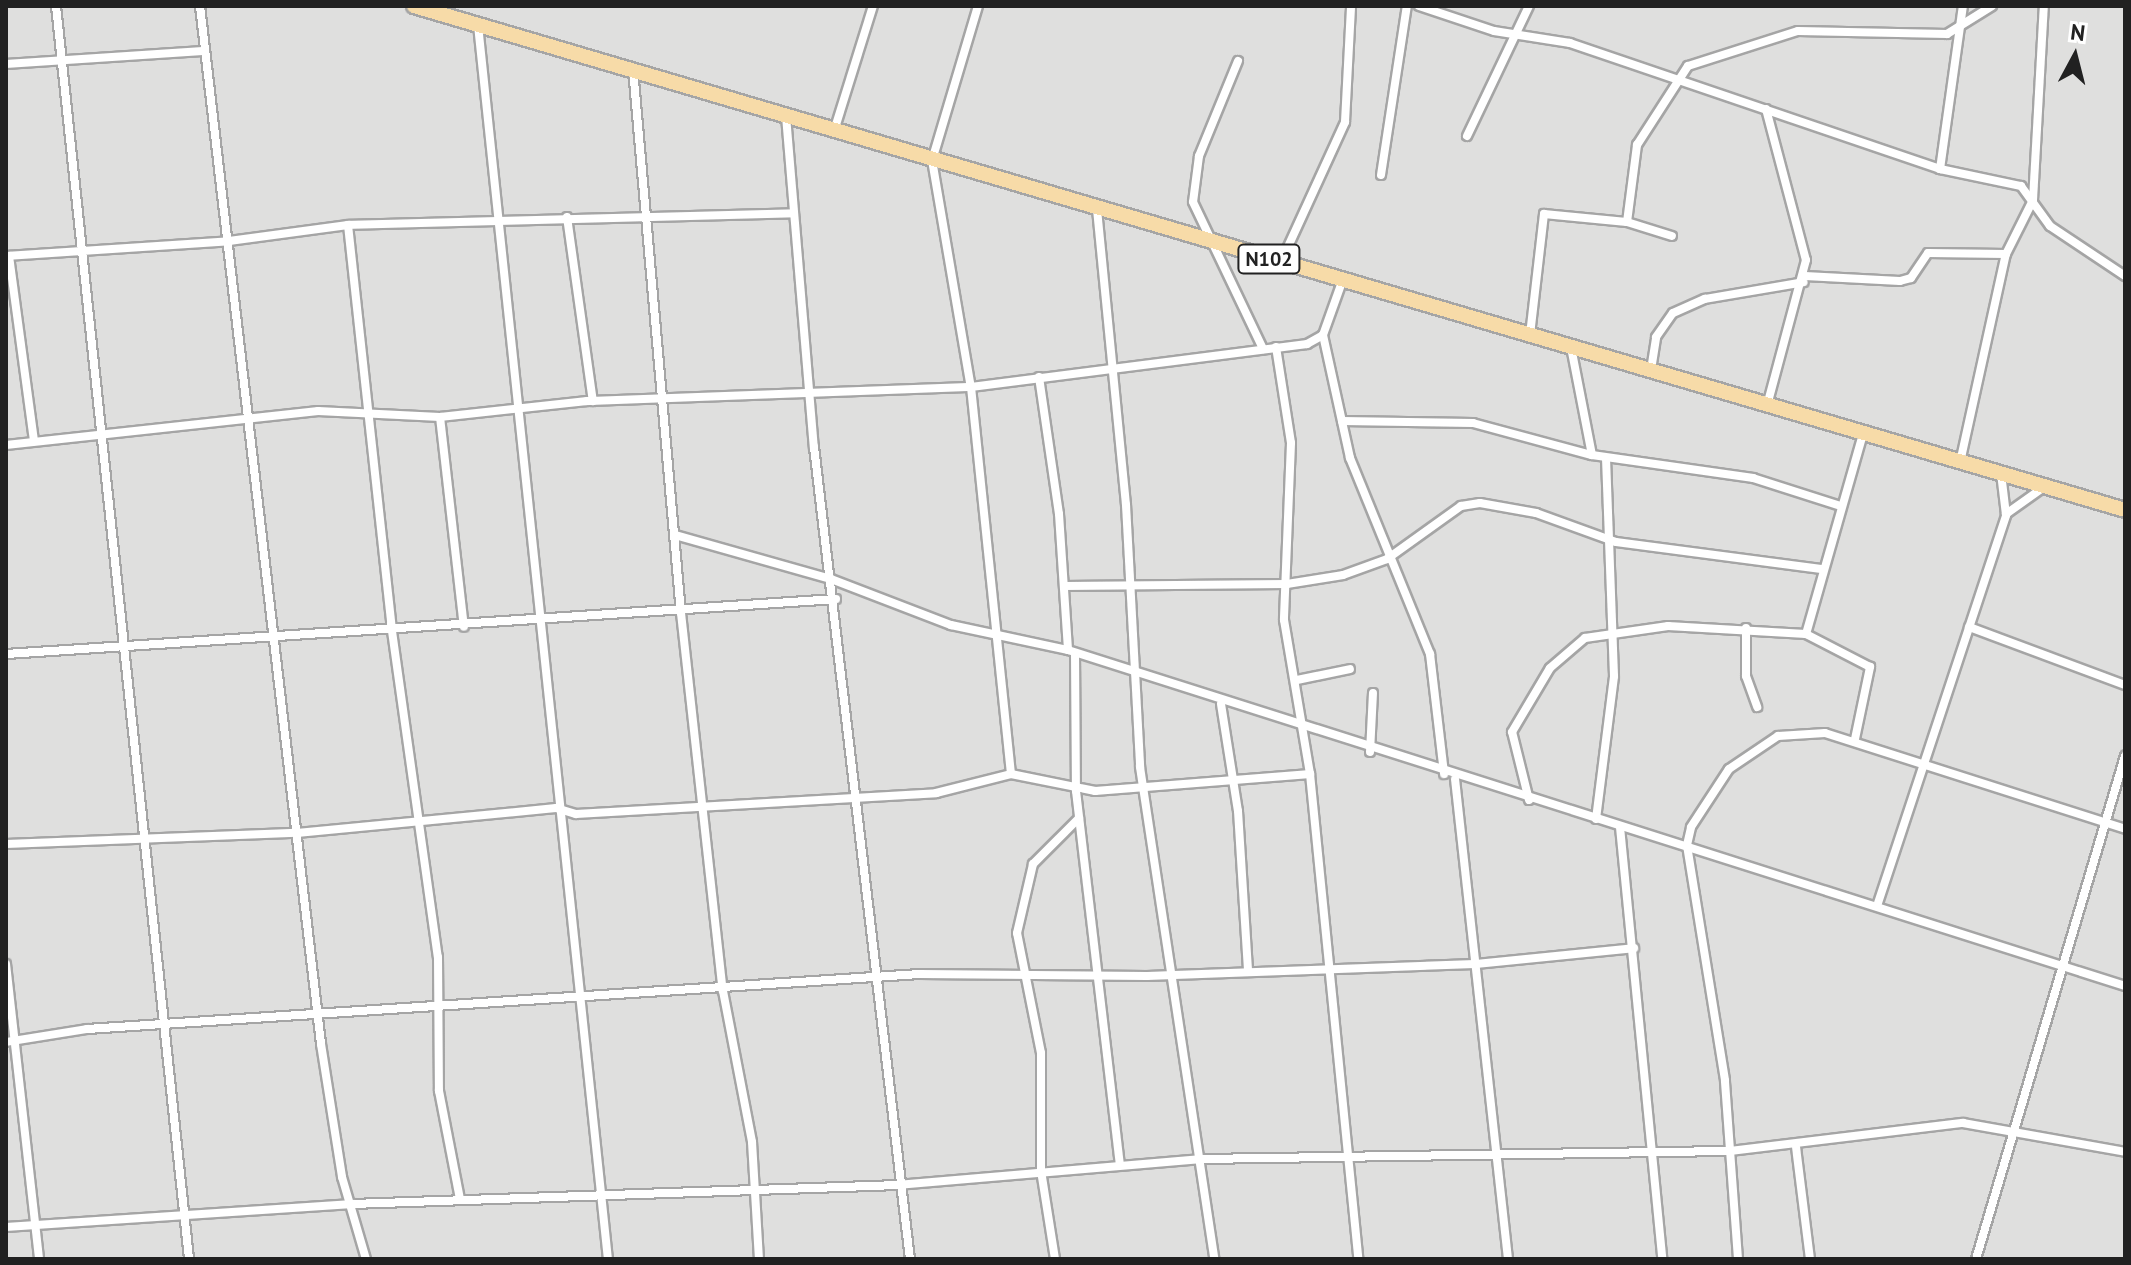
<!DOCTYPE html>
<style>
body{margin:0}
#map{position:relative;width:2131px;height:1265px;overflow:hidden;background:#f1efe9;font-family:"PT Sans",sans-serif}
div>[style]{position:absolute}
.residential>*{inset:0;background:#dfdfde}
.roads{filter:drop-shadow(2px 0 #a5a5a5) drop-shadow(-2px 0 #a5a5a5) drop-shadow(0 2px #a5a5a5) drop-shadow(0 -2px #a5a5a5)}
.minor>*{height:8px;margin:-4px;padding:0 4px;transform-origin:4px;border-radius:4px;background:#fff}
.primary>*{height:14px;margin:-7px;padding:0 7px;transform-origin:7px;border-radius:7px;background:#f7dba8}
span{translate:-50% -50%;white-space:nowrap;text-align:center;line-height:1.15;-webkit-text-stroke:7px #fff;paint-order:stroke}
.shield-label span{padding:2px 6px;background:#fff;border:2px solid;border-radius:6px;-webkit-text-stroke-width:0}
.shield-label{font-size:20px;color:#212121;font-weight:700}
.frame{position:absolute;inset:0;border:8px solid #212121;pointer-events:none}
.north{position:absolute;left:2035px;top:16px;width:80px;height:80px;-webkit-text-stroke:6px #fff;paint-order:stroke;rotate:7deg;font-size:22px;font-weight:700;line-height:32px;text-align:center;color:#212121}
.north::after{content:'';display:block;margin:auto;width:28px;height:36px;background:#212121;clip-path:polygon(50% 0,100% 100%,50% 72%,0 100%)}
</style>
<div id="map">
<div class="residential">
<div style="clip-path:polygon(6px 6px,2125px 6px,2125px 1259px,6px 1259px)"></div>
</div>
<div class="roads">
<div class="minor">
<div style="left:56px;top:6px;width:1260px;rotate:83.94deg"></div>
<div style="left:200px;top:6px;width:1045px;rotate:83.35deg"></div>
<div style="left:321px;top:1044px;width:135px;rotate:81deg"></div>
<div style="left:342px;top:1177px;width:85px;rotate:73.7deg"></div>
<div style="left:978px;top:6px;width:161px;rotate:106.6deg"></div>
<div style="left:932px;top:160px;width:230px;rotate:80.3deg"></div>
<div style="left:971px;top:387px;width:389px;rotate:84.1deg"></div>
<div style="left:1419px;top:6px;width:79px;rotate:18.4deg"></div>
<div style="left:1494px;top:31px;width:77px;rotate:9deg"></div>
<div style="left:1570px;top:43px;width:391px;rotate:18.8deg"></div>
<div style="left:1940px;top:169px;width:83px;rotate:11.9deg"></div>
<div style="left:2021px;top:186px;width:49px;rotate:54.1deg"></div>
<div style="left:2050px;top:226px;width:90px;rotate:33.7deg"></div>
<div style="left:478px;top:25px;width:1241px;rotate:83.99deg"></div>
<div style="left:1238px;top:61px;width:103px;rotate:112.3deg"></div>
<div style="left:1199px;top:156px;width:46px;rotate:97.4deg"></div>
<div style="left:1193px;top:202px;width:163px;rotate:64.5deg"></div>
<div style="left:6px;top:64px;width:197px;rotate:-3.8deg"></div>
<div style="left:633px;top:69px;width:546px;rotate:84.96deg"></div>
<div style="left:681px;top:613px;width:380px;rotate:83.7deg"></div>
<div style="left:723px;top:991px;width:154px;rotate:79.1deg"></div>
<div style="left:752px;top:1142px;width:117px;rotate:86.6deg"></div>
<div style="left:1766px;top:109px;width:156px;rotate:75.2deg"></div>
<div style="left:1806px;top:260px;width:147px;rotate:105deg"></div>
<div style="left:786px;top:116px;width:332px;rotate:85.2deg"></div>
<div style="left:814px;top:447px;width:818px;rotate:83.26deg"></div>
<div style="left:834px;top:131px;width:131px;rotate:-72.7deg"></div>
<div style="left:1467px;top:136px;width:144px;rotate:-64.5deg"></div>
<div style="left:1940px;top:169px;width:165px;rotate:-82deg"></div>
<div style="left:1381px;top:175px;width:171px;rotate:-81.3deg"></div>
<div style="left:1097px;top:209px;width:297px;rotate:84.4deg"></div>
<div style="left:1126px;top:505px;width:262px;rotate:86.9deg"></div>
<div style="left:1140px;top:767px;width:498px;rotate:81.4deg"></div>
<div style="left:567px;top:217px;width:186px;rotate:82deg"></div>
<div style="left:1627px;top:222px;width:78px;rotate:-82.6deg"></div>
<div style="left:1637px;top:145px;width:94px;rotate:-57.2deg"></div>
<div style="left:1688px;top:66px;width:115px;rotate:-17.7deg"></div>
<div style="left:1798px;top:31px;width:149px;rotate:1.2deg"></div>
<div style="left:1947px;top:34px;width:53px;rotate:-31.9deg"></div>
<div style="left:348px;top:225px;width:401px;rotate:83.8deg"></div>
<div style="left:391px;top:624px;width:336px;rotate:82deg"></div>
<div style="left:438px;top:957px;width:134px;rotate:89.6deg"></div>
<div style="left:439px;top:1091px;width:110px;rotate:79deg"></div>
<div style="left:6px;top:256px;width:224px;rotate:-3.8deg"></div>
<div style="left:229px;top:241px;width:120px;rotate:-7.7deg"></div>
<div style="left:348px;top:225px;width:444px;rotate:-1.5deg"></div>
<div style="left:9px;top:256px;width:186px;rotate:82.3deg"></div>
<div style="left:1281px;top:262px;width:154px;rotate:-65.4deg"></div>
<div style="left:1345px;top:122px;width:116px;rotate:-87deg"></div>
<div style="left:1805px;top:276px;width:95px;rotate:3deg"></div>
<div style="left:1900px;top:281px;width:11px;rotate:-15deg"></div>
<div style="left:1911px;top:278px;width:30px;rotate:-56deg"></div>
<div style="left:1928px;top:253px;width:78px;rotate:0.7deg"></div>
<div style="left:1323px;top:335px;width:126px;rotate:77.6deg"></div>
<div style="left:1350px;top:458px;width:212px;rotate:67.8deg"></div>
<div style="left:1430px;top:654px;width:121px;rotate:83.3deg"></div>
<div style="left:1530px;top:335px;width:122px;rotate:-83.4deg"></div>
<div style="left:1544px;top:214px;width:83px;rotate:5.5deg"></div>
<div style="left:1627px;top:222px;width:47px;rotate:17.3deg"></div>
<div style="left:1276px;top:347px;width:97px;rotate:81.1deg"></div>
<div style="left:1291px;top:443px;width:177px;rotate:92.3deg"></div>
<div style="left:1284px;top:620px;width:156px;rotate:80.4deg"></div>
<div style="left:1310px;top:774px;width:487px;rotate:84.3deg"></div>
<div style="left:1571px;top:347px;width:110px;rotate:79deg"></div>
<div style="left:1651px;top:370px;width:33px;rotate:-81deg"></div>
<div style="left:1656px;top:337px;width:29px;rotate:-55deg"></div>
<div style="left:1673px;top:313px;width:35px;rotate:-24deg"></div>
<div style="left:1705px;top:299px;width:100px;rotate:-9.7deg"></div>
<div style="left:1039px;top:377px;width:138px;rotate:81.7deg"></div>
<div style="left:1059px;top:514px;width:136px;rotate:86.2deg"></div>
<div style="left:440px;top:417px;width:211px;rotate:83.5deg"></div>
<div style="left:1342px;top:421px;width:131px;rotate:0.9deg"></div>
<div style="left:1473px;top:423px;width:123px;rotate:15.1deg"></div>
<div style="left:1592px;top:455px;width:163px;rotate:8.1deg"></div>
<div style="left:1753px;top:478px;width:92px;rotate:17.7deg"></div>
<div style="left:6px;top:445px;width:314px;rotate:-6.2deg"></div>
<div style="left:318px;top:411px;width:122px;rotate:2.8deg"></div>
<div style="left:440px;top:417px;width:148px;rotate:-6.2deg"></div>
<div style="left:587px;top:401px;width:384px;rotate:-2.1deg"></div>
<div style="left:971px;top:387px;width:339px;rotate:-7.3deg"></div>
<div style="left:1307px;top:344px;width:18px;rotate:-29deg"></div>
<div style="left:1323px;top:335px;width:59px;rotate:-70.3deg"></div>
<div style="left:1961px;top:458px;width:209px;rotate:-77.6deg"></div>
<div style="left:2006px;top:254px;width:60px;rotate:-63.4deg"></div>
<div style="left:2033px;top:200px;width:194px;rotate:-86.8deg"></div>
<div style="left:2006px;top:514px;width:47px;rotate:-35.4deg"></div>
<div style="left:675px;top:535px;width:162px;rotate:15.8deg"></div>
<div style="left:831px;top:579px;width:129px;rotate:21deg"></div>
<div style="left:951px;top:625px;width:120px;rotate:12.1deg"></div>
<div style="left:1068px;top:650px;width:1109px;rotate:17.63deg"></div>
<div style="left:1064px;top:586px;width:223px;rotate:-0.5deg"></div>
<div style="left:1287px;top:584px;width:57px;rotate:-9.1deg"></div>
<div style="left:1343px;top:575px;width:47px;rotate:-20deg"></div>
<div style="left:1387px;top:559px;width:91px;rotate:-35.6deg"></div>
<div style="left:1461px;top:506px;width:19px;rotate:-9deg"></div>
<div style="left:1480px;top:503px;width:57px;rotate:10.1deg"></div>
<div style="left:1536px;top:513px;width:85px;rotate:19.9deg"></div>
<div style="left:1616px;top:542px;width:207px;rotate:7.5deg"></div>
<div style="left:1969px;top:627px;width:166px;rotate:20.4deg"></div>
<div style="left:1746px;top:628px;width:48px;rotate:90deg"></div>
<div style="left:1746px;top:676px;width:33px;rotate:70deg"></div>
<div style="left:1075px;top:653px;width:138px;rotate:89.6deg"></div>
<div style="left:1076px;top:791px;width:375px;rotate:83.3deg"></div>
<div style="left:6px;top:654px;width:832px;rotate:-3.79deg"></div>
<div style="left:1297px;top:680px;width:54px;rotate:-11.7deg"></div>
<div style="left:1221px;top:704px;width:108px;rotate:81deg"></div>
<div style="left:1238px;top:811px;width:161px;rotate:86.4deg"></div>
<div style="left:1855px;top:739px;width:74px;rotate:-78.2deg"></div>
<div style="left:1870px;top:667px;width:72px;rotate:-152.7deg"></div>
<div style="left:1806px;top:634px;width:211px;rotate:-74.1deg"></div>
<div style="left:1370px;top:752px;width:59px;rotate:-87.1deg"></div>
<div style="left:1455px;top:779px;width:483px;rotate:83.7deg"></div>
<div style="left:1529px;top:800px;width:70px;rotate:-104deg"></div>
<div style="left:1512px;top:732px;width:74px;rotate:-59.3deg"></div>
<div style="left:1550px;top:668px;width:46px;rotate:-40.6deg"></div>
<div style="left:1585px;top:638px;width:84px;rotate:-8.2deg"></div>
<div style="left:1668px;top:626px;width:138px;rotate:3.3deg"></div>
<div style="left:1596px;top:819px;width:144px;rotate:-82.8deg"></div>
<div style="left:1614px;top:676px;width:218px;rotate:-92.1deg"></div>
<div style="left:1620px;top:827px;width:434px;rotate:84.4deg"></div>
<div style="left:6px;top:844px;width:291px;rotate:-2.2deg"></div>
<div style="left:297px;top:833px;width:260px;rotate:-5.5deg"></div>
<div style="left:556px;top:808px;width:21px;rotate:17deg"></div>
<div style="left:576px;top:814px;width:361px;rotate:-3.3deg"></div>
<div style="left:936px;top:793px;width:77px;rotate:-14.2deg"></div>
<div style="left:1011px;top:774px;width:86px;rotate:11.4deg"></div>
<div style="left:1095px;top:791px;width:216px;rotate:-4.5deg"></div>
<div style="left:1877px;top:906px;width:412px;rotate:-71.7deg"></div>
<div style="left:2006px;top:515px;width:42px;rotate:-96.8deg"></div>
<div style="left:6px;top:964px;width:297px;rotate:83.6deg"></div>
<div style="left:6px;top:1042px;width:82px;rotate:-9.1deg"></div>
<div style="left:87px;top:1029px;width:835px;rotate:-3.78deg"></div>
<div style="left:920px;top:974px;width:227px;rotate:0.5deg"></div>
<div style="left:1147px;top:976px;width:328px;rotate:-2.1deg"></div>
<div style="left:1475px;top:964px;width:160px;rotate:-5.7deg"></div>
<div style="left:1796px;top:1147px;width:113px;rotate:82.9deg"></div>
<div style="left:6px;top:1227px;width:347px;rotate:-3.8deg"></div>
<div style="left:352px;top:1204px;width:546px;rotate:-1.99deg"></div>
<div style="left:898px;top:1185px;width:304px;rotate:-4.9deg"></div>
<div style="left:1201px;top:1159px;width:529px;rotate:-0.87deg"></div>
<div style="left:1730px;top:1151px;width:235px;rotate:-6.9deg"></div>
<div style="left:1963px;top:1123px;width:165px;rotate:10.1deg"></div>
<div style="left:1055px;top:1259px;width:89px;rotate:-99deg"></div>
<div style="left:1041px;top:1171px;width:118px;rotate:-90deg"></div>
<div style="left:1041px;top:1053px;width:122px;rotate:-101.3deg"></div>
<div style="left:1017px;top:933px;width:71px;rotate:-76.9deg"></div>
<div style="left:1033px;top:864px;width:65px;rotate:-45deg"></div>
<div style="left:1738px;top:1259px;width:179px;rotate:-94.2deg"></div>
<div style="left:1725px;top:1080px;width:238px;rotate:-99.2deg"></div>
<div style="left:1687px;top:845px;width:18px;rotate:-77deg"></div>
<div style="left:1691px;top:827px;width:69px;rotate:-56.8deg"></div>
<div style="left:1729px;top:769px;width:59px;rotate:-34deg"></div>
<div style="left:1778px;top:736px;width:47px;rotate:-3.7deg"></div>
<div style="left:1825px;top:733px;width:315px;rotate:17.7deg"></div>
<div style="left:1976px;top:1259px;width:525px;rotate:-73.5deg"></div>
</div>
<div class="primary">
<div style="left:414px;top:6px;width:1784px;rotate:16.41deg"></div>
</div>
</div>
<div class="shield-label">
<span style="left:1269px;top:259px">N102</span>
</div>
<div class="frame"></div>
<div class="north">N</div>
</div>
